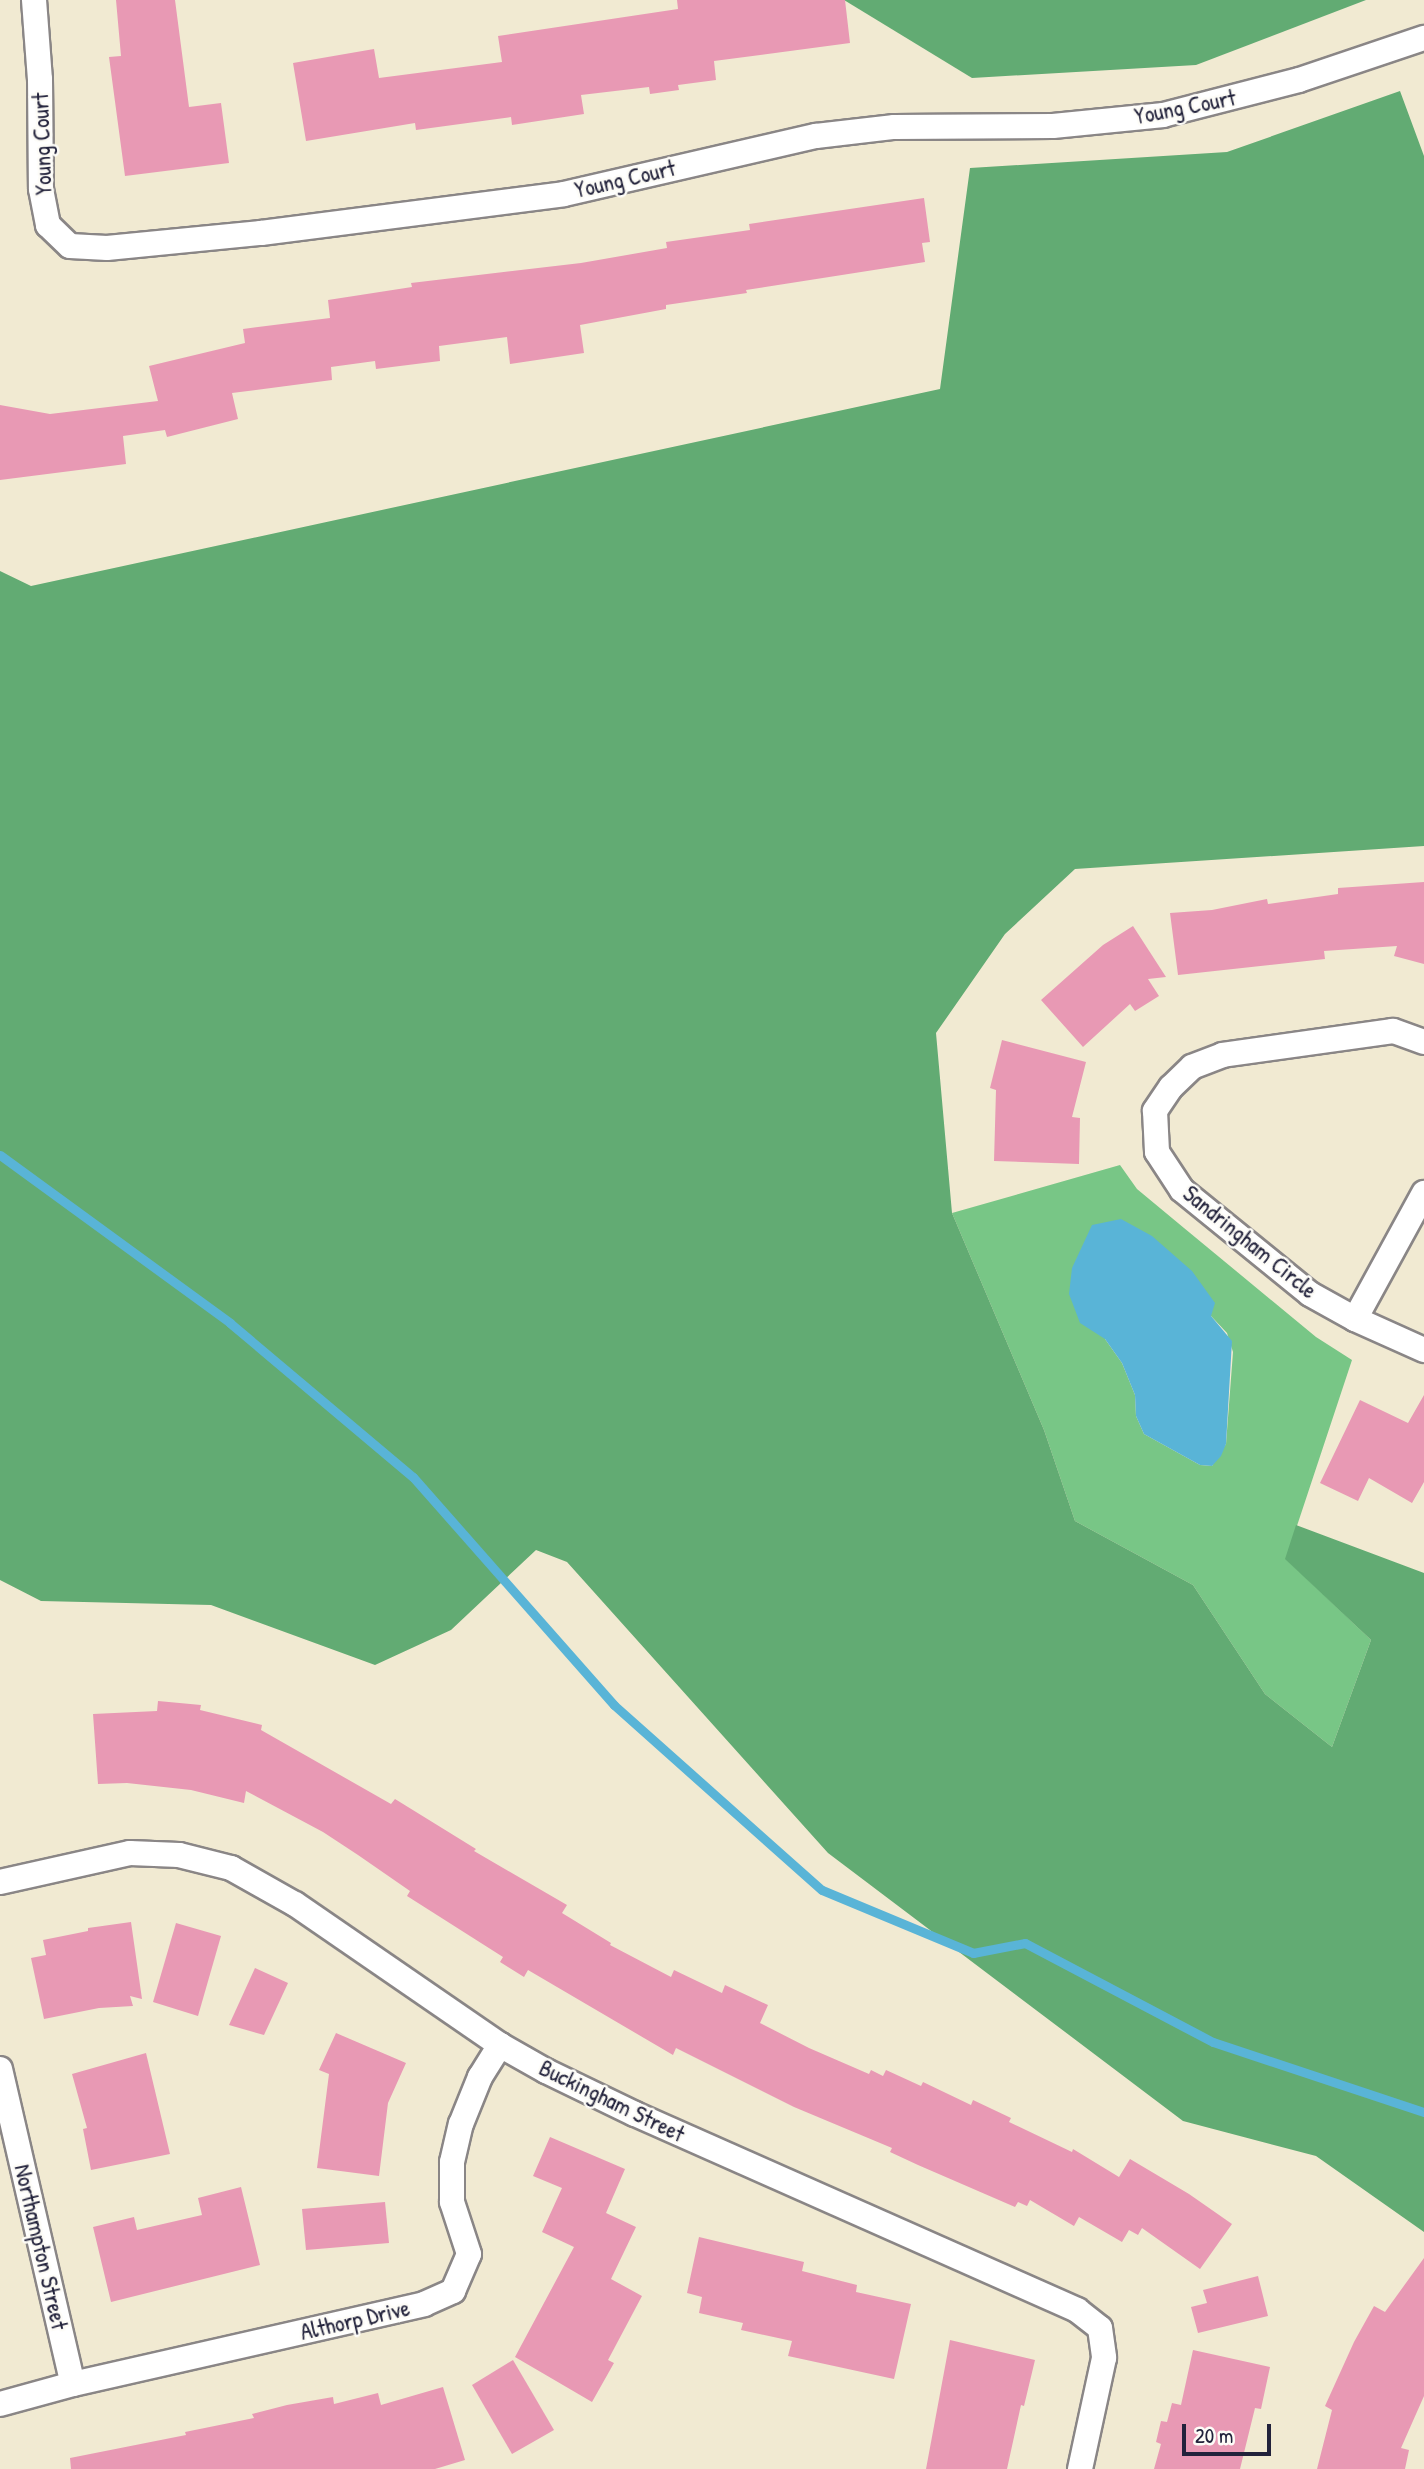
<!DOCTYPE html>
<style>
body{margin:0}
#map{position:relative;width:1424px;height:2469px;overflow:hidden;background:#f1ead2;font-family:"Patrick Hand",sans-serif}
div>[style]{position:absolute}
.green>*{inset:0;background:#78c686}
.forest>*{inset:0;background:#62ab73}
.water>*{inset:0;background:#59b4d7}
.stream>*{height:9px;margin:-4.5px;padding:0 4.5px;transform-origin:4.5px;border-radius:4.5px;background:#59b4d7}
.building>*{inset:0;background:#e899b4}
.roads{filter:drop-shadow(2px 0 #8a8686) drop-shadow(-2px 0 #8a8686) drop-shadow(0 2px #8a8686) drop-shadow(0 -2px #8a8686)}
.street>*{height:24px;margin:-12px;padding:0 12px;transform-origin:12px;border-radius:12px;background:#fff}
span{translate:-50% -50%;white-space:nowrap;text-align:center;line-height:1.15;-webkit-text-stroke:5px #fdfcf7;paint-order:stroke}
.street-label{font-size:23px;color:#22223b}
.scale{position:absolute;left:1182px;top:2424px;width:89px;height:32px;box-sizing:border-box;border:4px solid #22223b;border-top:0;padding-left:9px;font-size:21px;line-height:24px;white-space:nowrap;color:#22223b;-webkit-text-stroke:5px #fdfcf7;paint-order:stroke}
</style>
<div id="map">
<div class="green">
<div style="clip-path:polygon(evenodd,1120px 1165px,1137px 1189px,1184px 1228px,1316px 1337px,1352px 1360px,1286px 1559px,1371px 1640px,1332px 1747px,1265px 1694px,1193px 1585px,1075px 1521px,1044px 1430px,952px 1213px,1120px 1165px,1211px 1316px,1227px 1333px,1233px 1352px,1226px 1444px,1212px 1466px,1200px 1465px,1144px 1434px,1136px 1416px,1135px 1395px,1122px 1363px,1105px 1339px,1211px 1316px)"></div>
</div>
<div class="forest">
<div style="clip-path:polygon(844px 0,1366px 0,1196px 65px,972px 78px)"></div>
<div style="clip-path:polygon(1400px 91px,1424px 156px,1424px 846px,1075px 869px,1005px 934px,936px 1033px,952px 1213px,1044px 1430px,1075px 1521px,1193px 1585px,1265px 1694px,1332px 1747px,1371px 1640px,1285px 1559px,1296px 1525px,1424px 1573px,1424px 2232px,1316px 2156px,1183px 2121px,828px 1853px,567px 1562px,536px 1550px,451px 1630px,375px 1665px,211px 1605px,41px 1601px,0 1580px,0 571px,31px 586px,940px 389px,970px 168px,1227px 152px)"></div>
</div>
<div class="water">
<div style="clip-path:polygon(1121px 1219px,1152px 1236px,1192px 1271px,1215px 1303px,1211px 1316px,1232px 1341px,1226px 1444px,1221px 1456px,1212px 1466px,1200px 1465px,1144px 1434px,1136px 1416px,1135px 1395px,1122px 1363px,1105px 1339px,1080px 1323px,1069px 1294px,1072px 1268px,1092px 1225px)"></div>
</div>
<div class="stream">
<div style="left:0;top:1155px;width:285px;rotate:36.1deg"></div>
<div style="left:230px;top:1323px;width:239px;rotate:40.1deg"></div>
<div style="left:413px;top:1477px;width:304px;rotate:48.6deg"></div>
<div style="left:614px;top:1705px;width:278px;rotate:41.7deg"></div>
<div style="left:822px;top:1890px;width:164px;rotate:22.6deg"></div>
<div style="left:973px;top:1953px;width:53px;rotate:-10.9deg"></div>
<div style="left:1025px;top:1943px;width:212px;rotate:27.8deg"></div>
<div style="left:1213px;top:2042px;width:222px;rotate:18.4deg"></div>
</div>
<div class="building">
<div style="clip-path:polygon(116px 0,175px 0,189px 107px,221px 103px,229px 163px,125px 176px,109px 57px,121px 56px)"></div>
<div style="clip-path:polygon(677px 0,845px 0,850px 43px,714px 61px,716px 80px,678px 85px,679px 90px,650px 94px,649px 87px,581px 95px,584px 114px,512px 125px,511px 117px,416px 130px,415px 123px,306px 141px,293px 63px,374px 49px,379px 78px,502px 62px,498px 36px,678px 9px)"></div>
<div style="clip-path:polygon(924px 198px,930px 242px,922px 243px,925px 262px,746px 290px,747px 293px,666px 305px,666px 309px,580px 325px,584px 353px,510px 364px,507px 337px,439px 346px,440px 361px,376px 369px,375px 361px,331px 367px,332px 380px,232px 393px,238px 419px,167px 437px,165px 430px,123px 436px,126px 464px,0 480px,0 405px,50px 414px,158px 401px,149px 366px,245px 343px,243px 329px,330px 318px,328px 300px,412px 287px,411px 283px,581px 263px,667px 248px,666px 242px,750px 230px,749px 224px)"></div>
<div style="clip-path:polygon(1424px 882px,1424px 964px,1394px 956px,1397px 946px,1324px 951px,1325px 959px,1178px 975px,1170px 913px,1212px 910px,1267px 899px,1268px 904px,1338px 894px,1338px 888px)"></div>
<div style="clip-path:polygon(1133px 926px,1166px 977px,1148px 979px,1159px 996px,1135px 1011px,1130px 1004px,1083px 1047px,1041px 1000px,1103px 945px)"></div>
<div style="clip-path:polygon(1002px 1040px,1086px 1062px,1072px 1117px,1080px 1118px,1079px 1164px,994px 1161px,996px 1090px,990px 1088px)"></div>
<div style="clip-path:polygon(1424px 1395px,1424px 1482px,1412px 1503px,1369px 1478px,1358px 1501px,1320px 1483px,1360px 1400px,1408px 1423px)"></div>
<div style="clip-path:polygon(158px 1701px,201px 1705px,200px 1710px,262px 1725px,261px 1730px,391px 1804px,395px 1799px,476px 1849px,474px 1851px,567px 1905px,562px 1913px,611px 1943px,610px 1945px,671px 1977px,674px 1970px,722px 1993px,725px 1985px,768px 2005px,760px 2023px,809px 2048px,869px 2074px,871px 2070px,883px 2076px,886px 2070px,921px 2086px,923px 2082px,971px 2105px,973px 2100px,1011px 2118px,1009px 2122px,1072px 2152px,1073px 2149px,1119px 2177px,1130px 2159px,1189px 2194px,1232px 2224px,1200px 2269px,1142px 2228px,1138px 2235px,1129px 2230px,1122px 2242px,1079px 2217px,1074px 2226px,1030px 2200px,1027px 2206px,1018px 2202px,1015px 2207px,918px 2165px,890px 2152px,892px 2148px,794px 2107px,676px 2048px,673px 2055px,528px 1970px,524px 1977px,500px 1962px,503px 1957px,407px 1896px,410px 1891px,358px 1855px,323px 1832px,246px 1791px,244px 1803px,191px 1790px,127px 1783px,98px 1784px,93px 1714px,157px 1711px)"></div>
<div style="clip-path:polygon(131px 1922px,142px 1999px,130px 1996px,133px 2006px,99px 2008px,44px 2019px,31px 1958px,46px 1955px,43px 1940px,88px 1931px,88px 1928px)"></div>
<div style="clip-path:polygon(176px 1923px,221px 1936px,198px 2016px,153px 2002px)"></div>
<div style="clip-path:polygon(255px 1968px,288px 1983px,264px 2035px,229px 2025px)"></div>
<div style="clip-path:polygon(336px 2033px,406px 2063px,388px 2103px,379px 2176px,317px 2168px,329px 2074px,319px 2070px)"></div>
<div style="clip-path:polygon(146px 2053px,170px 2154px,91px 2170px,83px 2129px,87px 2128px,72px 2074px)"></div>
<div style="clip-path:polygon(550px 2137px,625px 2169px,606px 2213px,636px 2227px,611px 2279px,642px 2296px,608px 2360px,614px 2363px,592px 2402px,515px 2357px,574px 2247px,542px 2232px,562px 2188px,533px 2176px)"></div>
<div style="clip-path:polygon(241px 2187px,260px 2265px,111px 2302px,93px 2227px,134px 2217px,137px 2230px,202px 2215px,198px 2198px)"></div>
<div style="clip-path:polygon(385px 2202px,389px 2243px,306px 2250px,302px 2209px)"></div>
<div style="clip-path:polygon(699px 2237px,804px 2262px,802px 2271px,857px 2285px,856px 2292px,911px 2304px,894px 2379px,788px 2356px,792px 2341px,741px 2330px,743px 2323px,699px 2313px,702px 2297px,687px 2293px)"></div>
<div style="clip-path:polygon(1424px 2258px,1424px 2396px,1401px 2448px,1409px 2450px,1405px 2469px,1317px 2469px,1332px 2410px,1325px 2406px,1354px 2342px,1374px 2306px,1385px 2312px)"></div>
<div style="clip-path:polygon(1258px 2276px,1268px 2316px,1198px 2333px,1191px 2307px,1207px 2303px,1203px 2290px)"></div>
<div style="clip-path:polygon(950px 2340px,1035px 2360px,1024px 2406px,1021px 2405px,1007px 2469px,926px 2469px)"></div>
<div style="clip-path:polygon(1193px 2350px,1270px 2367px,1261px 2409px,1255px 2408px,1240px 2469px,1154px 2469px,1161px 2444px,1156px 2442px,1161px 2421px,1167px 2422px,1172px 2403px,1181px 2405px)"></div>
<div style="clip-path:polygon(513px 2360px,554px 2430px,512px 2454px,472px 2385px)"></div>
<div style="clip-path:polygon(443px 2387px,465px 2460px,435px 2469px,71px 2469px,70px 2458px,186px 2435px,185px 2432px,254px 2418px,252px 2414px,287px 2405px,333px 2397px,334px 2404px,378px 2393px,381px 2405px)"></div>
</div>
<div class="roads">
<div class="street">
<div style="left:34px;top:0;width:79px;rotate:85.7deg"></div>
<div style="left:40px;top:79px;width:110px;rotate:89.5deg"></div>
<div style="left:41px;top:189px;width:37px;rotate:79deg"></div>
<div style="left:48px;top:225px;width:30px;rotate:44deg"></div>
<div style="left:70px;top:246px;width:37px;rotate:3deg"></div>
<div style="left:107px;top:248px;width:155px;rotate:-5.6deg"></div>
<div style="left:261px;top:233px;width:305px;rotate:-7.3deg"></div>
<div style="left:564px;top:194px;width:259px;rotate:-13deg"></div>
<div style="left:816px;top:136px;width:79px;rotate:-6.6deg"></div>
<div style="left:894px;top:127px;width:159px;rotate:-0.4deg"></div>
<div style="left:1053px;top:126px;width:111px;rotate:-5.7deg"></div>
<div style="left:1163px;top:115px;width:140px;rotate:-14.4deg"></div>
<div style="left:1299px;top:80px;width:132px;rotate:-18.6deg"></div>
<div style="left:1424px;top:1042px;width:33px;rotate:-160deg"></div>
<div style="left:1393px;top:1031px;width:172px;rotate:172deg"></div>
<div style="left:1223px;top:1055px;width:33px;rotate:159deg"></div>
<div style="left:1192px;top:1067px;width:29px;rotate:136deg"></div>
<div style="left:1171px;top:1087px;width:29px;rotate:124deg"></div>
<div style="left:1155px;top:1111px;width:41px;rotate:87.2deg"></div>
<div style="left:1157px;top:1152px;width:45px;rotate:56.7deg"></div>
<div style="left:1182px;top:1190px;width:165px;rotate:39.1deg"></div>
<div style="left:1310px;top:1294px;width:51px;rotate:29.1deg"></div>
<div style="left:1355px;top:1319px;width:76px;rotate:24.2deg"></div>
<div style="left:1355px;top:1319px;width:144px;rotate:-61.3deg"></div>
<div style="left:0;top:1882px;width:133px;rotate:-12.6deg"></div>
<div style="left:130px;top:1853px;width:49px;rotate:2.3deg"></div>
<div style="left:179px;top:1855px;width:54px;rotate:14deg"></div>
<div style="left:231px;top:1868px;width:73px;rotate:29.4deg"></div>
<div style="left:295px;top:1904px;width:249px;rotate:34.5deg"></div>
<div style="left:500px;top:2045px;width:53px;rotate:29.5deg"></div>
<div style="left:546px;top:2071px;width:99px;rotate:25.8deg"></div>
<div style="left:635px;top:2114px;width:484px;rotate:23.9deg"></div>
<div style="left:1077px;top:2310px;width:29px;rotate:38deg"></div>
<div style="left:1100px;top:2328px;width:30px;rotate:82deg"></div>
<div style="left:1104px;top:2358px;width:114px;rotate:102.2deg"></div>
<div style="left:0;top:2069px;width:323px;rotate:77deg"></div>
<div style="left:0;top:2404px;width:76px;rotate:-15.3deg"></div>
<div style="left:73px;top:2384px;width:360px;rotate:-12.8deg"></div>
<div style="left:424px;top:2304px;width:32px;rotate:-24deg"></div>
<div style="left:453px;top:2291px;width:40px;rotate:-66.6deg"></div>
<div style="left:469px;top:2254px;width:55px;rotate:-108.1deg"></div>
<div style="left:452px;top:2202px;width:40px;rotate:-90deg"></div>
<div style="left:452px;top:2162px;width:39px;rotate:-77deg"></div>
<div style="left:461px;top:2124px;width:51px;rotate:-68deg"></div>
<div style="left:480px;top:2077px;width:38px;rotate:-58deg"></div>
</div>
</div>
<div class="street-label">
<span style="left:1185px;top:107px;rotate:-11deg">Young Court</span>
<span style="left:42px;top:144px;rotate:-92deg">Young Court</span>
<span style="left:625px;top:179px;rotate:-13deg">Young Court</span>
<span style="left:1250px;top:1242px;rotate:39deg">Sandringham Circle</span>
<span style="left:612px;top:2101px;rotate:26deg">Buckingham Street</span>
<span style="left:41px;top:2247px;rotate:77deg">Northampton Street</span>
<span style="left:355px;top:2320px;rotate:-13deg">Althorp Drive</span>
</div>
<div class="scale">20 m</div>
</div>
